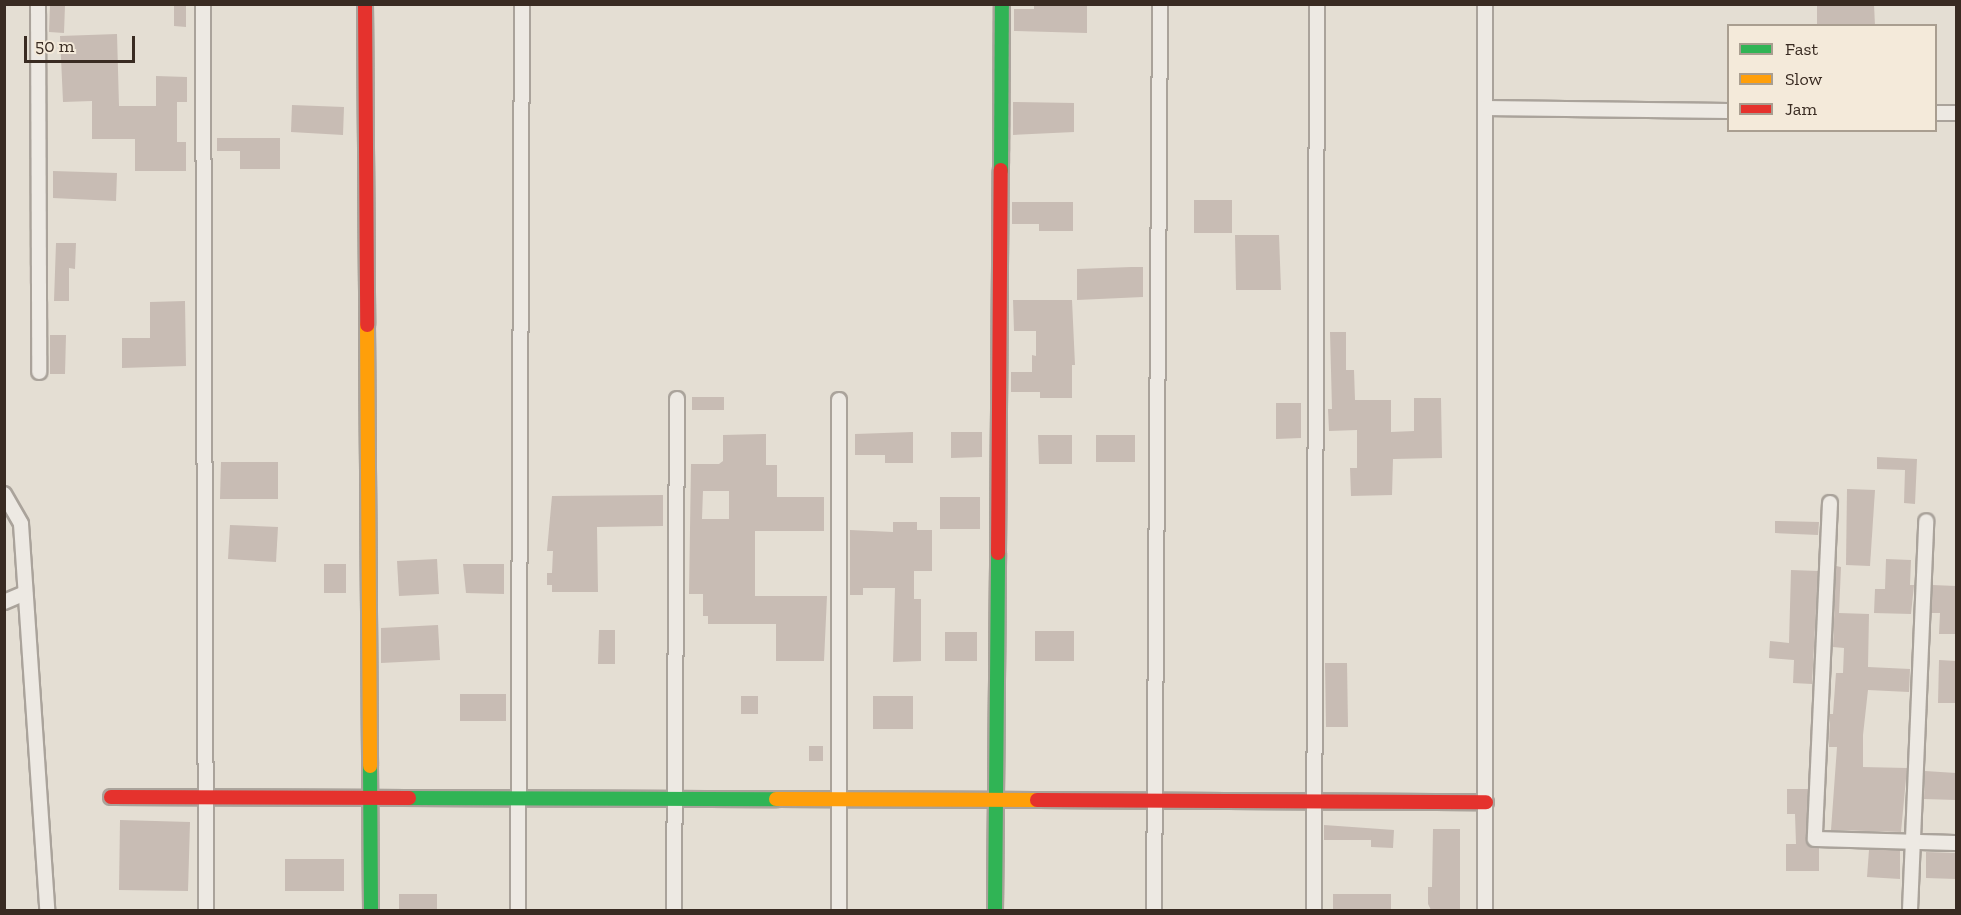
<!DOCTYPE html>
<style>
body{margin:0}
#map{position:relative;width:1961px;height:915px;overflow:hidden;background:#e4ded3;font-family:"Zilla Slab",serif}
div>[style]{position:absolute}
.building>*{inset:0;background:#c8bcb4}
.roads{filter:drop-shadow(2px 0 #aaa39b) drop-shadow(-2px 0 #aaa39b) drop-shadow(0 2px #aaa39b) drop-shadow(0 -2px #aaa39b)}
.street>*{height:14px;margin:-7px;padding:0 7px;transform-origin:7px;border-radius:7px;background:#ede9e3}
.fast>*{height:14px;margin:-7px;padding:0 7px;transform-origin:7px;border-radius:7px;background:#30b455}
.slow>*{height:14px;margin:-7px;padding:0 7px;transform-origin:7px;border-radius:7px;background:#ff9f0a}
.jam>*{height:14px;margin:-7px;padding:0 7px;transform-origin:7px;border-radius:7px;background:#e5322d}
span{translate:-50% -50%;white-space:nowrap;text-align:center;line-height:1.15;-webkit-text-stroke:6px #f4eada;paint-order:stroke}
.frame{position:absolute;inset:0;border:6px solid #392b22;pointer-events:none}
.legend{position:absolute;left:1727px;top:24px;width:210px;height:108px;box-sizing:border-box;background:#f4eada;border:2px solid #a99e90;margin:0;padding:8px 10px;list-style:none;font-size:18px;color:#392b22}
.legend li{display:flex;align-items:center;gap:12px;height:30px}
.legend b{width:30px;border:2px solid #a99e90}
.scale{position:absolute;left:24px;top:36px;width:111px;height:27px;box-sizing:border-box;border:3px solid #392b22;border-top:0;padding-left:8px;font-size:18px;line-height:21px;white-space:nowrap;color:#392b22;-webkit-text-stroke:4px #f4eada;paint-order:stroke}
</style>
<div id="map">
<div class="building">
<div style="clip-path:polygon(50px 4px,65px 5px,64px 33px,49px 32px)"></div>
<div style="clip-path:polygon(1034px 4px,1087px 4px,1087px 33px,1014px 31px,1014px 9px,1034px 9px)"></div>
<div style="clip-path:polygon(1817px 4px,1874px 4px,1875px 26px,1817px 26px)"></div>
<div style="clip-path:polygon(174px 5px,186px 5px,186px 27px,174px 26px)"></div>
<div style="clip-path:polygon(117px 34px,119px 106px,156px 106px,156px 76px,187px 77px,187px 102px,177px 102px,177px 142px,186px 142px,186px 171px,135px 171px,135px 139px,92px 139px,92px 101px,63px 102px,60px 36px)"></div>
<div style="clip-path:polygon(1013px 102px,1074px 103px,1074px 132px,1013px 135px)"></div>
<div style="clip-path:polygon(292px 105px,344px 107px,343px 135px,291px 132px)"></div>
<div style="clip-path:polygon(217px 138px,280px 138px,280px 169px,240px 169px,240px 151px,217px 151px)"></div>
<div style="clip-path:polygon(53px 171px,117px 173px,116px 201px,53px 198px)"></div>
<div style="clip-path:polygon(1194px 200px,1232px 200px,1232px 233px,1194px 233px)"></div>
<div style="clip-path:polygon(1012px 202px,1073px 202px,1073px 231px,1039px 231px,1039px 224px,1012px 224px)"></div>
<div style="clip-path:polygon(1235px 235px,1279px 235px,1281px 290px,1236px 290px)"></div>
<div style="clip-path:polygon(56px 243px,76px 243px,75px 269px,69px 268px,69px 301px,54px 301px)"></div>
<div style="clip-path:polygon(1131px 267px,1143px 267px,1143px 297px,1077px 300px,1077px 269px)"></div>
<div style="clip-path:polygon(1013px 300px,1072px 300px,1075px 365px,1072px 365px,1072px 398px,1040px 398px,1040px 392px,1011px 392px,1011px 372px,1032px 372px,1032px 355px,1036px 356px,1036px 331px,1014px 331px)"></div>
<div style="clip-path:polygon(185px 301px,186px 366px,122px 368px,122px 338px,150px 338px,150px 302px)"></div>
<div style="clip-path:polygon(1330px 332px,1346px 332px,1346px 370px,1354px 370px,1355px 400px,1391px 400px,1391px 432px,1414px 431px,1414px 398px,1441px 398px,1442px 458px,1393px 459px,1392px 495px,1351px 496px,1350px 468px,1357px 468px,1357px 430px,1329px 431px,1328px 409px,1332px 409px)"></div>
<div style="clip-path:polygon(50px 335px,66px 335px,65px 374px,50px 374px)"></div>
<div style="clip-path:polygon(692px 397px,724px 397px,724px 410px,692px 410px)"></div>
<div style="clip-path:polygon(1276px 403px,1301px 403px,1301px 438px,1276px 439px)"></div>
<div style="clip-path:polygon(913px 432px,913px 463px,885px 463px,885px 455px,855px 455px,855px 434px)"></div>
<div style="clip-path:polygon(951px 432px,982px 432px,982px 457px,951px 458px)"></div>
<div style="clip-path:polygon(evenodd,766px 434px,766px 465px,777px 465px,777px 497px,824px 497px,824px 531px,755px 531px,755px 596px,827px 596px,824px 661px,776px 661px,776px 624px,708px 624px,708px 616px,703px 616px,703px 594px,689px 594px,691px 464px,719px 464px,723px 461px,723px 435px,766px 434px,703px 491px,729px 491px,729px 519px,702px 519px,703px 491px)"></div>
<div style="clip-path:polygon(1038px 435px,1072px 435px,1072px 464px,1039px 464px)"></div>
<div style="clip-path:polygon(1096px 435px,1135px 435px,1135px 462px,1096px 462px)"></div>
<div style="clip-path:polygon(1877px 457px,1917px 459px,1915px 504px,1904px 503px,1905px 470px,1877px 469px)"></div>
<div style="clip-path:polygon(221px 462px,278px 462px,278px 499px,220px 499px)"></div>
<div style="clip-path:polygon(1847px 489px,1875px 490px,1870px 566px,1846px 565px)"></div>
<div style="clip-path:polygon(663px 495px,663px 526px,597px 527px,598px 592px,552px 592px,552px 585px,547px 585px,547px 573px,552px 573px,553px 551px,547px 551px,552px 496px)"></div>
<div style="clip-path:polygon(940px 497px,980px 497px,980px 529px,940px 529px)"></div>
<div style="clip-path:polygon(1775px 521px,1819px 522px,1818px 535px,1775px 533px)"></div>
<div style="clip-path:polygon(893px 522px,917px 522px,917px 530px,932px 530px,932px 571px,914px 571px,914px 599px,921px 599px,921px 661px,893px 662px,895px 588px,863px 588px,863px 595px,850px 595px,850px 530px,893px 532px)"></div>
<div style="clip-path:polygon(230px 525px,278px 527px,276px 562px,228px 559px)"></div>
<div style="clip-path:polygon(437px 559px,439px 594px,399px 596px,397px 561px)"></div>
<div style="clip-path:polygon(1886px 559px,1911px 560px,1910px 585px,1914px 585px,1911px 614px,1874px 613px,1875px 589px,1885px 589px)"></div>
<div style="clip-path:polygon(324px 564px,346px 564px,346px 593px,324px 593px)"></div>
<div style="clip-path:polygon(463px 564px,504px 564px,504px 594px,466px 593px)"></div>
<div style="clip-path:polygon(1836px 566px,1841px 567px,1839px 613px,1869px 614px,1868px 667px,1910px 669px,1909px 692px,1868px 690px,1863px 735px,1863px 767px,1907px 768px,1901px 832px,1831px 830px,1837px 747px,1829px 747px,1830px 714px,1833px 714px,1836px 673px,1843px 673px,1844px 648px,1833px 647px)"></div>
<div style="clip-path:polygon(1791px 570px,1818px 571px,1812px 684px,1793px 683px,1794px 660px,1769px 658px,1770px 641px,1789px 643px)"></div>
<div style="clip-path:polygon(1932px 585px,1956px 586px,1956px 634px,1939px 634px,1940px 613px,1931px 613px)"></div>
<div style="clip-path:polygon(438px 625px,440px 660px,381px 663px,381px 628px)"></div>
<div style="clip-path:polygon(599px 630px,615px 630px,615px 664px,598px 664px)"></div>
<div style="clip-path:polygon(1035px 631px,1074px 631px,1074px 661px,1035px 661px)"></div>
<div style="clip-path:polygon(945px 632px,977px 632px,977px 661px,945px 661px)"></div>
<div style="clip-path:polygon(1939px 660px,1956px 661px,1956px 703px,1938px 703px)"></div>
<div style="clip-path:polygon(1325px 663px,1347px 663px,1348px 727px,1326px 727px)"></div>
<div style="clip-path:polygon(460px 694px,506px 694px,506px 721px,460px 721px)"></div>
<div style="clip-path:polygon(741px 696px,758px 696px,758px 714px,741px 714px)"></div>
<div style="clip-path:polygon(873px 696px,913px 696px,913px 729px,873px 729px)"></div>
<div style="clip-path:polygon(809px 746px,823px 746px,823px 761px,809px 761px)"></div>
<div style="clip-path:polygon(1925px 771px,1956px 773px,1956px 800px,1924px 799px)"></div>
<div style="clip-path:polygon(1787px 789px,1808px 789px,1806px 839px,1810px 846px,1819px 848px,1819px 871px,1786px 871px,1786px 844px,1796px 844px,1795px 814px,1787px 814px)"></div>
<div style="clip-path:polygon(120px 820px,190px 822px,188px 891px,119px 890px)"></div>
<div style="clip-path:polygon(1324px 825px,1394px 830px,1393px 848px,1371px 847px,1371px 840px,1324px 840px)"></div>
<div style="clip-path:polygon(1433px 829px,1460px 829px,1460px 910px,1431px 910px,1428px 904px,1428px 887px,1432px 887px)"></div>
<div style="clip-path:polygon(1869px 850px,1900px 850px,1900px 879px,1867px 877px)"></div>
<div style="clip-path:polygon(1926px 852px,1956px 853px,1956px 879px,1926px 878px)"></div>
<div style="clip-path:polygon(285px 859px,344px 859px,344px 891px,285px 891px)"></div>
<div style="clip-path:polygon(399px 894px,437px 894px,437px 910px,399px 910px)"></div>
<div style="clip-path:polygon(1333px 894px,1391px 894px,1391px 910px,1333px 910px)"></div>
</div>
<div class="roads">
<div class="street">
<div style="left:38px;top:4px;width:368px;rotate:89.8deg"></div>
<div style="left:203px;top:4px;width:906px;rotate:89.81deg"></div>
<div style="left:1485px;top:4px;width:906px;rotate:90deg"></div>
<div style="left:1485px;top:108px;width:243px;rotate:0.7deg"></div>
<div style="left:1936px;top:113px;width:20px"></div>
<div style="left:4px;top:494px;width:34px;rotate:60deg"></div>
<div style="left:21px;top:524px;width:387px;rotate:86.1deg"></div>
<div style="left:1830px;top:503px;width:336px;rotate:92.6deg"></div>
<div style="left:1815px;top:839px;width:141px;rotate:1.6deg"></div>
<div style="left:4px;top:602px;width:23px;rotate:-23deg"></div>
<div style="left:518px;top:910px;width:906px;rotate:-89.75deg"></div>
<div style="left:674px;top:910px;width:511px;rotate:-89.66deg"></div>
<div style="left:839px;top:910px;width:510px;rotate:-90deg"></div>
<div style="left:1154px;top:910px;width:906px;rotate:-89.62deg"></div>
<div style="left:1314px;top:910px;width:906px;rotate:-89.81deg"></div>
<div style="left:1910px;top:910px;width:389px;rotate:-87.6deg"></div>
</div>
<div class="fast">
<div style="left:1001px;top:170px;width:166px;rotate:-89.7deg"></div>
<div style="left:370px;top:766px;width:144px;rotate:89.6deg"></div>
<div style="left:409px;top:798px;width:367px;rotate:0.2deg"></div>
<div style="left:995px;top:910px;width:357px;rotate:-89.5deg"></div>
</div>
<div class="slow">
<div style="left:367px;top:325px;width:441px;rotate:89.6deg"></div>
<div style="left:776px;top:799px;width:261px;rotate:0.2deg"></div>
</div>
<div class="jam">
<div style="left:365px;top:4px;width:321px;rotate:89.6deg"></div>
<div style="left:998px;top:553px;width:383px;rotate:-89.6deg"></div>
<div style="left:111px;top:797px;width:298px;rotate:0.2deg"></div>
<div style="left:1037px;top:800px;width:449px;rotate:0.3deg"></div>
</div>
</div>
<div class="frame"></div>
<ul class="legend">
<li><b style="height:8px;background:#30b455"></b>Fast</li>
<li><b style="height:8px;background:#ff9f0a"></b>Slow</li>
<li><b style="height:8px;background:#e5322d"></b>Jam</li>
</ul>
<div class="scale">50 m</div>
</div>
